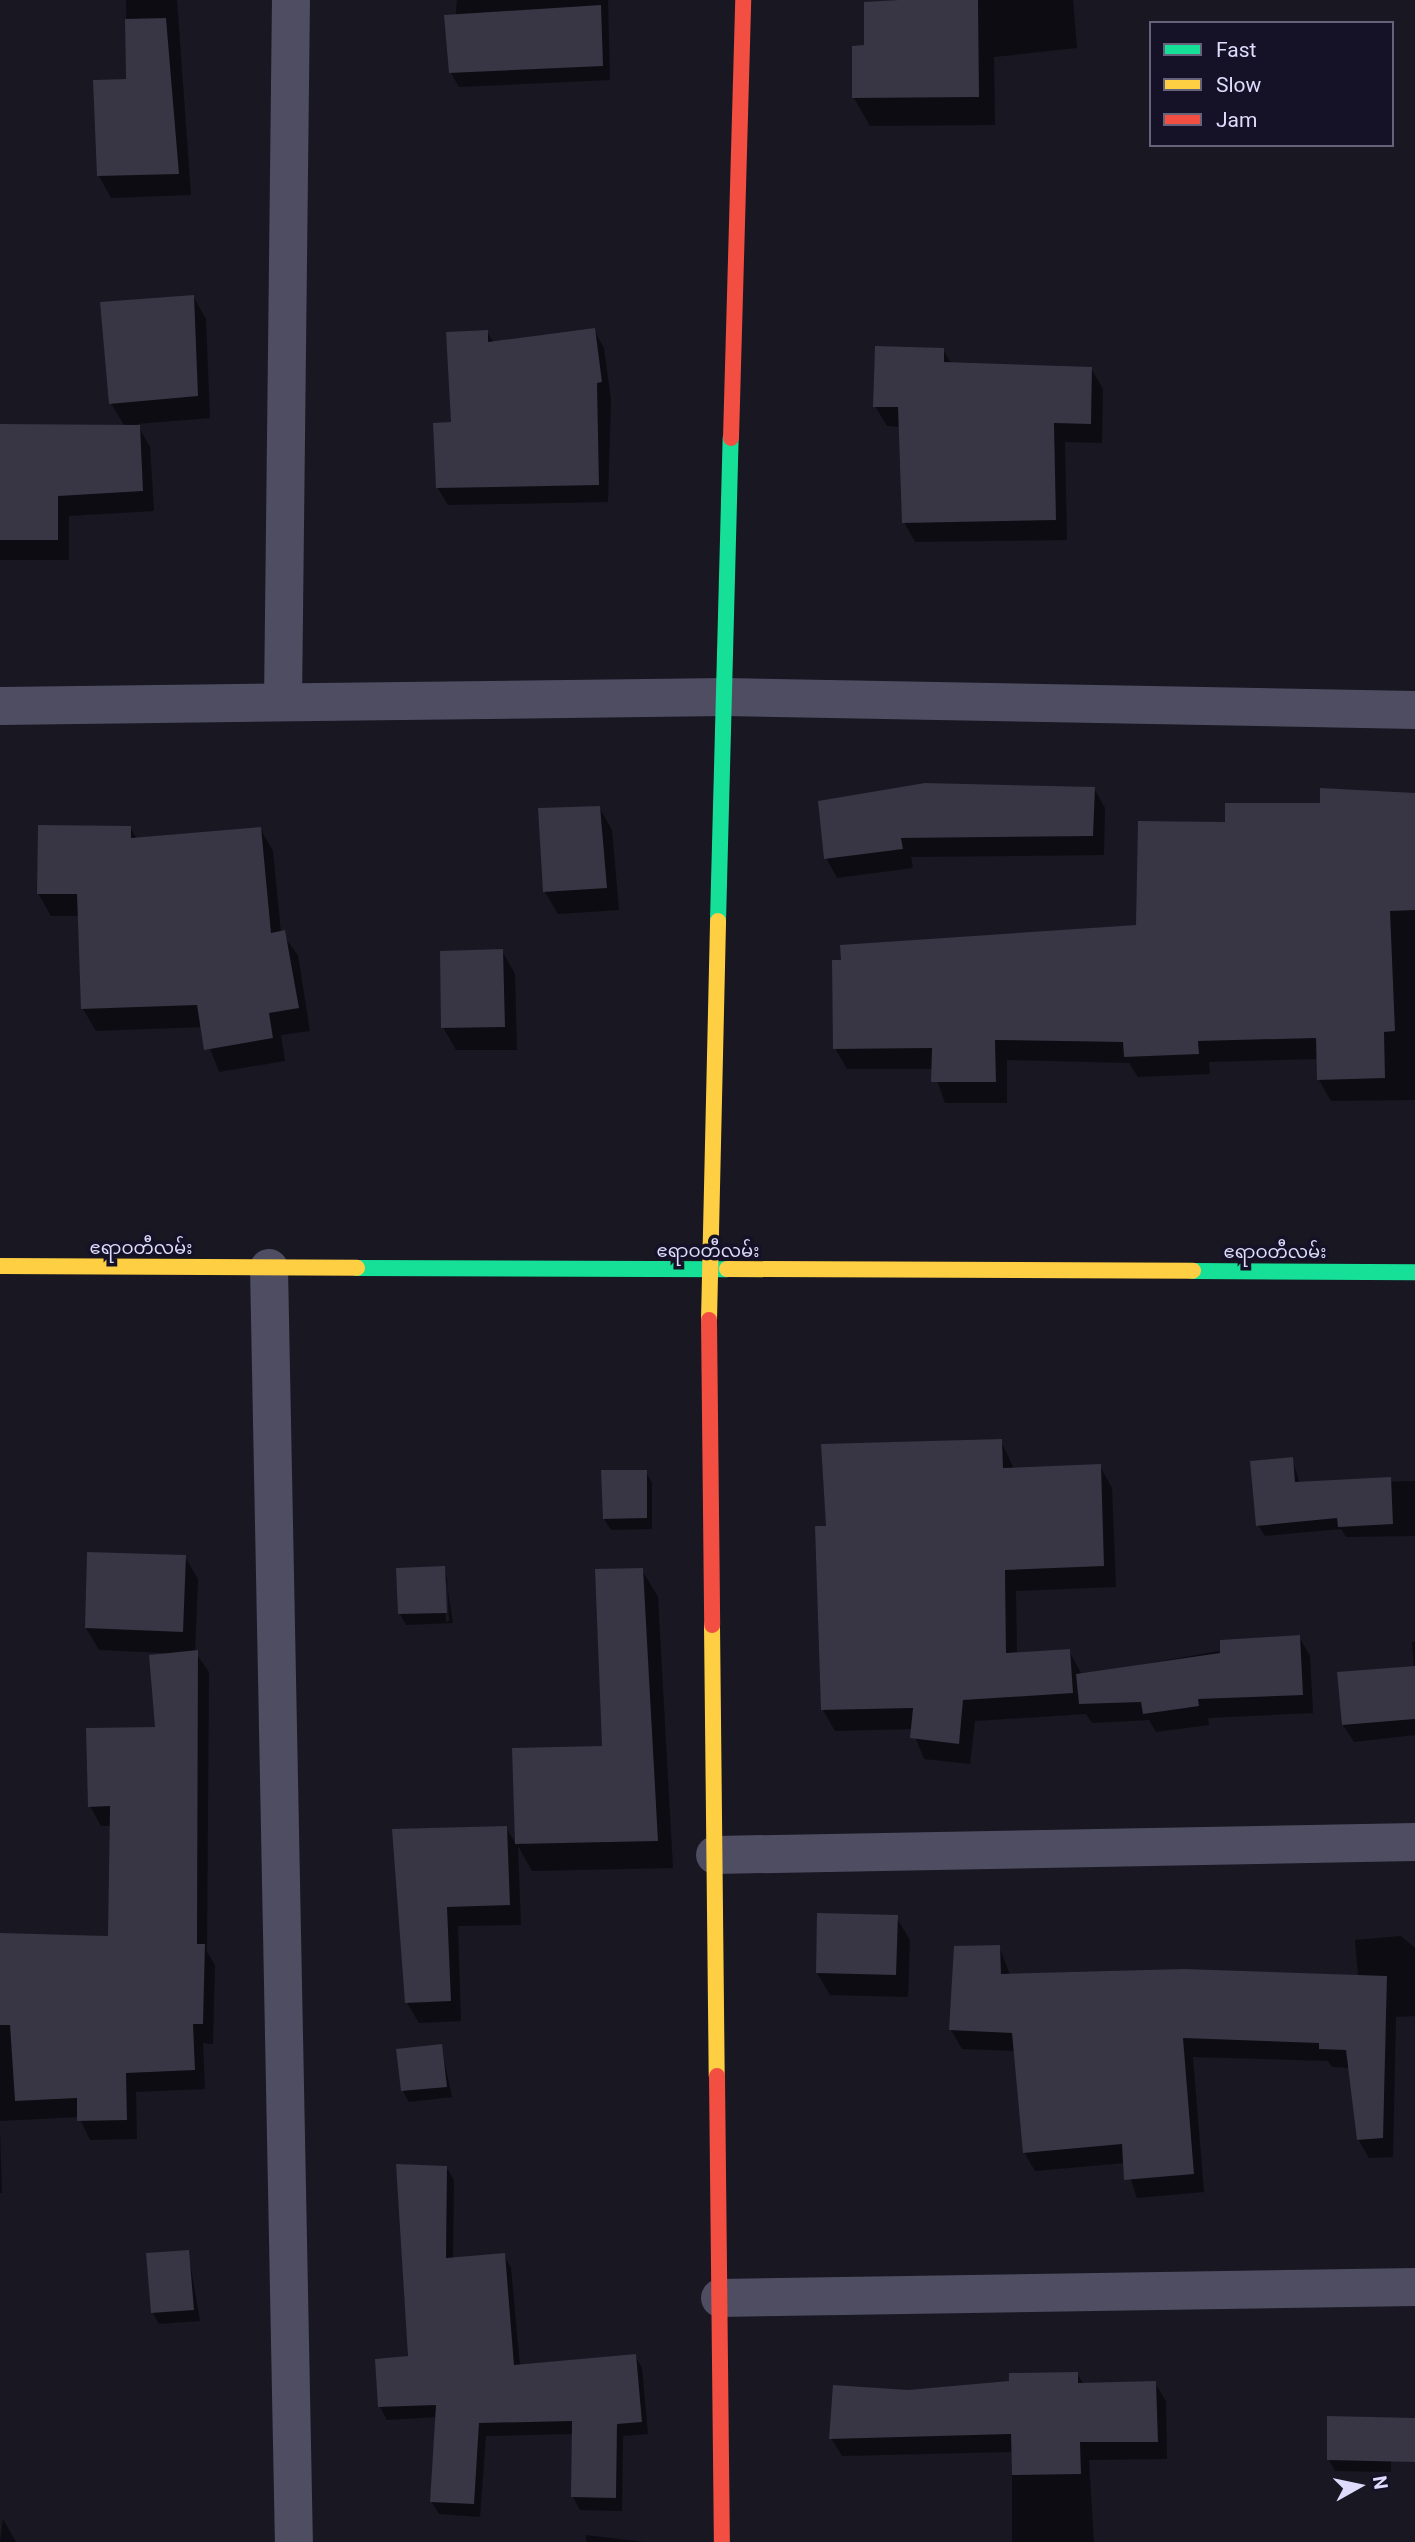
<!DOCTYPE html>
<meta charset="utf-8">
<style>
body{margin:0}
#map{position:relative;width:1415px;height:2542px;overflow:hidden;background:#181722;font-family:Roboto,"Noto Sans Myanmar",sans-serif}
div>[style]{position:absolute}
.shadow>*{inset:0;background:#0007}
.building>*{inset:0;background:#383544}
.street>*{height:38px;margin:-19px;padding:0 19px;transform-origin:19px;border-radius:19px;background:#4e4d62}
.fast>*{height:16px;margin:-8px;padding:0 8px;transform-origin:8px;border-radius:8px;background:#16e098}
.slow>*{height:16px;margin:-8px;padding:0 8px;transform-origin:8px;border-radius:8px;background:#ffcf43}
.jam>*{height:16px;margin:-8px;padding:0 8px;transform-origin:8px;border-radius:8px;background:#f24e42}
span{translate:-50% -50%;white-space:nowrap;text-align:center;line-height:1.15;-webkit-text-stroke:7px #151227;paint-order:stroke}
.street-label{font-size:18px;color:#dedbfc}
.legend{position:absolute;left:1149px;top:21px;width:245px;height:126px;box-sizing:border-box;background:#151227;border:2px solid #65627c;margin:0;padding:9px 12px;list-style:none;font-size:21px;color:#dedbfc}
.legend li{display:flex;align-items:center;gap:14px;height:35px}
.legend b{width:35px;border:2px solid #65627c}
.north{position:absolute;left:1324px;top:2451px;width:70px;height:70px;-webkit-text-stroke:5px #151227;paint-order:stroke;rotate:81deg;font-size:19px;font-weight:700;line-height:28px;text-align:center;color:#dedbfc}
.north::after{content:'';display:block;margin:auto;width:24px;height:32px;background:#dedbfc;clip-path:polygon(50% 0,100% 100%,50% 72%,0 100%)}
</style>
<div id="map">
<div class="shadow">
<div style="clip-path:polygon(126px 0,177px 0,191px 195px,111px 198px,99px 176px,127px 81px)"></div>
<div style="clip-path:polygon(457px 0,608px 0,610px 80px,459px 87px,451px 73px)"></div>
<div style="clip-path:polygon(901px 0,1073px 0,1077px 48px,994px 57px,995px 125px,870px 126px,854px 98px,866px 47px)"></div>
<div style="clip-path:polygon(193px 296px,206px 319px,210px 418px,137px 424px,150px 447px,154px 511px,69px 516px,69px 560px,0 560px,0 426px,125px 427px,111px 403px)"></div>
<div style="clip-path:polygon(594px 330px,604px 348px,611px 400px,608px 502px,448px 505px,437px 487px,487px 332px,494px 343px)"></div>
<div style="clip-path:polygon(943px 350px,952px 364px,1091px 368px,1103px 389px,1102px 443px,1065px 442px,1067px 540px,915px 542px,904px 522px,900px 427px,887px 426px,875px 406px)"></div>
<div style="clip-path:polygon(1094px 788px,1105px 808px,1104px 855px,911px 857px,913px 868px,837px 878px,826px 858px,820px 803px)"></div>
<div style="clip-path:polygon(1322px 790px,1415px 795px,1415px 1100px,1331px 1101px,1319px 1080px,1318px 1059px,1209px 1062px,1210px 1074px,1138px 1077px,1129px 1063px,1007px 1060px,1007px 1103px,945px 1103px,933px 1069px,847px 1069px,835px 1048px,1138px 926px,1227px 824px,1322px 805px)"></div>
<div style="clip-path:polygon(599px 807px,612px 830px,619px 910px,558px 914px,545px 892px)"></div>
<div style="clip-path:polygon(130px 827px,137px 839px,260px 828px,273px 851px,281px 933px,298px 955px,310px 1031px,281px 1035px,285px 1061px,219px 1072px,202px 1027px,96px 1031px,83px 1009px,80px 916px,51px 916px,38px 893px)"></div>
<div style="clip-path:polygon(502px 951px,515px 974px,517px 1050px,456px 1050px,443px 1027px)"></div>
<div style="clip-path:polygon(1001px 1441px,1014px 1469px,1100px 1466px,1112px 1488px,1116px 1587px,1016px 1591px,1017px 1654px,1069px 1651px,1082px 1675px,1299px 1637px,1310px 1656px,1313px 1713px,1208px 1718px,1209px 1725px,1156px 1732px,1149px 1720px,1092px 1723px,1086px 1714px,975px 1721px,970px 1764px,924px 1759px,912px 1729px,835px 1731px,823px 1710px,828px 1527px)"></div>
<div style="clip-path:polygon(1292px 1459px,1300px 1484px,1415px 1481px,1415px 1536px,1346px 1537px,1341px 1529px,1265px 1536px,1258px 1525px)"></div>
<div style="clip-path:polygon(646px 1472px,652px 1483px,652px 1529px,611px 1530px,604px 1519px)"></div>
<div style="clip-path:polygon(185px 1557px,198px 1579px,195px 1652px,209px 1672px,207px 1952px,215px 1965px,213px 2044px,203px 2043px,205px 2089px,136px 2092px,137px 2139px,90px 2140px,79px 2117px,0 2121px,0 1935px,109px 1938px,111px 1826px,101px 1826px,90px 1806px,157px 1729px,163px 1653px,99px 1650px,86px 1628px)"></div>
<div style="clip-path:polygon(evenodd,444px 1567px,453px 1623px,406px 1625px,400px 1614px,444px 1567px,444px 1577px,447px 1577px,449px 1621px,446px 1622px,444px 1577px)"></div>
<div style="clip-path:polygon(642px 1570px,658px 1597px,673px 1868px,532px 1871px,518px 1846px,521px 1925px,458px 1926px,461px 2021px,419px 2023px,407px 2003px,394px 1831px,506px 1828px,517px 1846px,514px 1750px,604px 1748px)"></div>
<div style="clip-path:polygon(1412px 1642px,1415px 1642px,1415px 1735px,1354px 1742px,1343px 1725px,1414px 1667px)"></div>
<div style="clip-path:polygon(896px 1917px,910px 1940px,908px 1997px,830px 1995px,817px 1973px)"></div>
<div style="clip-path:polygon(1401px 1936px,1415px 1948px,1415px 2016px,1396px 2017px,1393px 2157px,1369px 2158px,1358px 2139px,1350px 2068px,1332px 2067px,1328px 2061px,1193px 2057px,1204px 2192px,1137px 2198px,1125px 2163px,1035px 2171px,1024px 2152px,1015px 2051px,962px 2049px,951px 2030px,999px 1946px,1010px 1975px,1358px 1976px,1355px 1940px)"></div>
<div style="clip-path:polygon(441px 2046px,452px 2097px,409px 2102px,403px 2091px)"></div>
<div style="clip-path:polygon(0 2131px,2px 2193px,0 2193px)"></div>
<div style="clip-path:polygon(446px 2167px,454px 2180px,453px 2260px,504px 2255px,511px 2268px,520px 2366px,635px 2356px,642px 2368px,648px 2434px,623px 2436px,622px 2511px,580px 2510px,573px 2497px,574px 2434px,486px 2436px,480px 2517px,439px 2514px,431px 2501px,437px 2417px,387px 2420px,380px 2407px,410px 2358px)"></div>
<div style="clip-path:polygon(188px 2251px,200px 2321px,159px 2324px,153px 2313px)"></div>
<div style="clip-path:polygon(1077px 2373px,1084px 2385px,1155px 2383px,1166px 2401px,1167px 2459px,1089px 2460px,1094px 2542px,1012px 2542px,1012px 2452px,842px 2456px,831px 2438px,1011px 2383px)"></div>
<div style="clip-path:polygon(1391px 2430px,1391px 2472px,1335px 2471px,1329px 2460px)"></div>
<div style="clip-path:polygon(3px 2519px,16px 2542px,0 2542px)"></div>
<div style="clip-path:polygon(586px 2535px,644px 2542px,586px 2542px)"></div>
</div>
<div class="building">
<div style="clip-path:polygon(899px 0,978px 0,979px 97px,852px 98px,852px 46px,864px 45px,864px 2px)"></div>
<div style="clip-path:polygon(601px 5px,603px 66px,449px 73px,444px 15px)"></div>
<div style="clip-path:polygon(166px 18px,179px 174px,97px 176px,93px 80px,126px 79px,125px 19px)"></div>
<div style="clip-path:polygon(194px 295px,198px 396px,109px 404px,100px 302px)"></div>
<div style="clip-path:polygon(595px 328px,602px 382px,597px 383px,599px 485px,436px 488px,433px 423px,451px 422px,446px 332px,488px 330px,488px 342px)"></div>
<div style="clip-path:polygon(875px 346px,944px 348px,944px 362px,1092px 367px,1091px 424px,1054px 423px,1056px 520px,902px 523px,898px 407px,873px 407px)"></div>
<div style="clip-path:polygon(0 424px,140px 425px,143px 491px,58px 496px,58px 540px,0 540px)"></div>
<div style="clip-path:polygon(925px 783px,1095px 787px,1093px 836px,901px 838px,903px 849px,824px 859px,818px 801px)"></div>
<div style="clip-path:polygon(1320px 788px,1415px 793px,1415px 910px,1390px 911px,1395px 1031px,1384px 1032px,1385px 1078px,1317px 1080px,1316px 1038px,1198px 1041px,1199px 1054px,1124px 1057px,1123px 1042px,995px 1040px,996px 1082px,931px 1082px,932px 1048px,833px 1049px,832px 960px,841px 960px,840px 945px,1136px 925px,1138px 821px,1225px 822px,1225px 803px,1320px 803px)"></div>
<div style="clip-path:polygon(600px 806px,607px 888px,543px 892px,538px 808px)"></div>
<div style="clip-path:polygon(38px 825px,131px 826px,131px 838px,261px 827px,271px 933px,285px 930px,299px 1008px,269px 1013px,273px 1038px,204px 1050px,197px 1005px,81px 1009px,77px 894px,37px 894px)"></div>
<div style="clip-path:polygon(503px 949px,505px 1027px,441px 1028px,440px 951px)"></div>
<div style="clip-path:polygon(1002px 1439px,1003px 1468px,1101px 1464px,1104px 1566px,1005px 1570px,1006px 1653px,1070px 1649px,1073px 1693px,963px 1700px,959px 1744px,910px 1738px,913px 1708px,821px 1710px,815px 1526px,826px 1526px,821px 1444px)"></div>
<div style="clip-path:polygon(1293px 1457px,1295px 1482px,1391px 1477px,1393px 1524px,1338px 1527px,1337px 1518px,1256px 1526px,1250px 1461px)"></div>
<div style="clip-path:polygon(601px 1470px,647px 1470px,647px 1518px,603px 1519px)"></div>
<div style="clip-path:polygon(87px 1552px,186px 1555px,183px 1632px,85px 1628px)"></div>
<div style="clip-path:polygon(445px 1566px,447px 1613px,398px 1614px,396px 1568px)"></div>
<div style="clip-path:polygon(643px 1568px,658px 1841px,515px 1844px,512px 1748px,602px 1746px,595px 1569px)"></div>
<div style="clip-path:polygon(1300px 1635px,1303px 1695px,1198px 1699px,1199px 1706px,1143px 1714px,1141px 1702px,1079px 1704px,1076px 1674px,1220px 1653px,1220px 1640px)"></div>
<div style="clip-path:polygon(198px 1650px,197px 1944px,205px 1944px,203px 2024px,193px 2024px,195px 2070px,126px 2073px,127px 2120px,77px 2121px,77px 2098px,15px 2101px,10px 2025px,0 2025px,0 1933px,108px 1936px,110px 1806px,88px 1807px,86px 1728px,155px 1727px,149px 1655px)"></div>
<div style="clip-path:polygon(1415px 1666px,1415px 1719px,1342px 1725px,1337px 1672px)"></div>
<div style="clip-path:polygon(507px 1826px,510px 1905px,447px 1907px,451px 2001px,405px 2003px,392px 1829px)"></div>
<div style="clip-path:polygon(817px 1913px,898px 1915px,896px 1975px,816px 1973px)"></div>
<div style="clip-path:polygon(1000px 1945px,1001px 1974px,1184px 1969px,1387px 1976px,1383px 2138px,1357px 2140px,1346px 2050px,1319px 2049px,1319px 2043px,1183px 2038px,1194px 2174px,1124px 2180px,1122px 2144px,1023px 2153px,1012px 2033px,949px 2030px,954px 1946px)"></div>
<div style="clip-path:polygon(442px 2044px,447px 2087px,401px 2091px,396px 2049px)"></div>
<div style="clip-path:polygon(396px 2164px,447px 2166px,446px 2258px,505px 2253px,514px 2365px,636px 2354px,642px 2422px,617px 2424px,616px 2498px,571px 2497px,572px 2421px,479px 2423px,474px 2504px,430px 2502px,436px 2405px,378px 2407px,375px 2359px,408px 2356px)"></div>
<div style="clip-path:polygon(189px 2250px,194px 2310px,151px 2313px,146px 2253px)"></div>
<div style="clip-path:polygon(1078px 2372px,1078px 2383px,1156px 2381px,1158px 2442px,1080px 2442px,1081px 2474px,1012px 2475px,1011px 2434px,829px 2439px,833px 2385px,908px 2390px,1009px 2381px,1009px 2373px)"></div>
<div style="clip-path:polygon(1327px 2416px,1415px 2418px,1415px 2462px,1327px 2460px)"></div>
</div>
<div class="street">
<div style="left:283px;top:702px;width:702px;rotate:-89.35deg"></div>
<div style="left:0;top:706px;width:725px;rotate:-0.71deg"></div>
<div style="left:725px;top:697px;width:690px;rotate:1.08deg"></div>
<div style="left:269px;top:1268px;width:1274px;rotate:88.88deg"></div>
<div style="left:715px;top:1855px;width:700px;rotate:-1.06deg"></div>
<div style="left:720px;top:2298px;width:695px;rotate:-0.91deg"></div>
</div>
<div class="fast">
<div style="left:718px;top:921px;width:483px;rotate:-88.5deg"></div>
<div style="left:357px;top:1268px;width:370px;rotate:0.2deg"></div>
<div style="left:1193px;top:1271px;width:222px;rotate:0.3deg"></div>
</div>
<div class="slow">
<div style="left:0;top:1266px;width:357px;rotate:0.3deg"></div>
<div style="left:727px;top:1269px;width:466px;rotate:0.2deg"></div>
<div style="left:709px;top:1320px;width:399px;rotate:-88.7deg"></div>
<div style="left:712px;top:1625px;width:451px;rotate:89.4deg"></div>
</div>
<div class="jam">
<div style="left:731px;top:438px;width:438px;rotate:-88.4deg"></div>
<div style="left:709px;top:1320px;width:305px;rotate:89.4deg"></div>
<div style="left:717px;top:2076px;width:466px;rotate:89.4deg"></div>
</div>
<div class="street-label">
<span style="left:141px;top:1248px">ဧရာဝတီလမ်း</span>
<span style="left:708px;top:1251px">ဧရာဝတီလမ်း</span>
<span style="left:1275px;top:1252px">ဧရာဝတီလမ်း</span>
</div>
<ul class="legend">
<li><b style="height:9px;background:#16e098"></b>Fast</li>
<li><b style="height:9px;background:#ffcf43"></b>Slow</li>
<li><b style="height:9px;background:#f24e42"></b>Jam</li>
</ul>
<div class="north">N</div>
</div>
